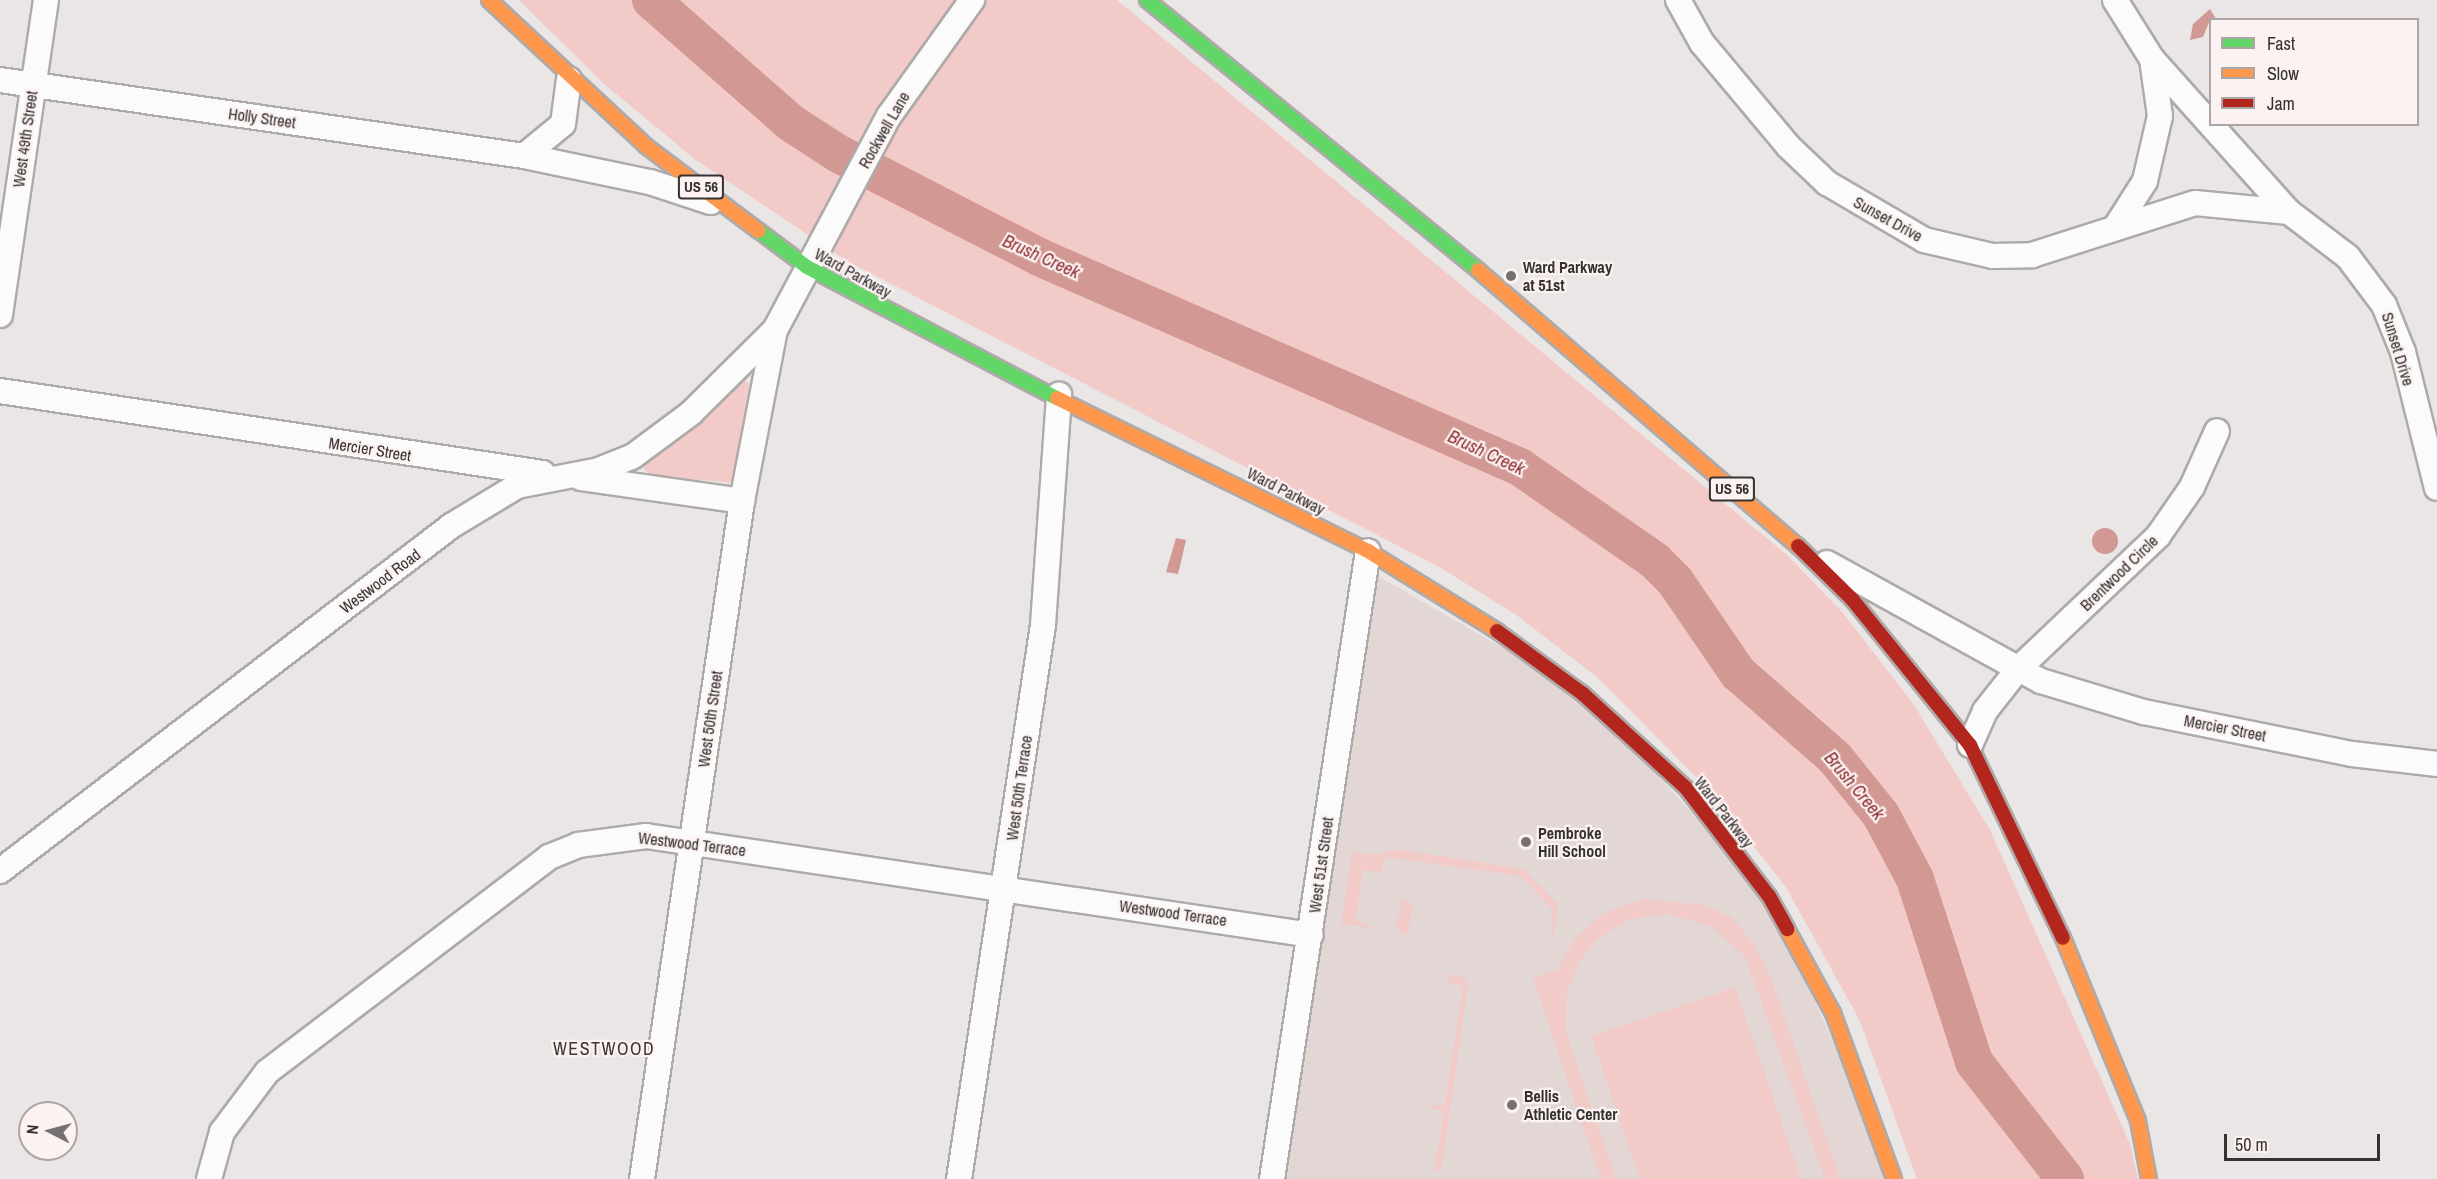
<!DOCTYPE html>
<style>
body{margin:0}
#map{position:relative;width:2437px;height:1179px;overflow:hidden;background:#ebe6e6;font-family:"Archivo Narrow",sans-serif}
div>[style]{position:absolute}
.built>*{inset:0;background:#e3d7d6}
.green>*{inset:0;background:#f2cac7}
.water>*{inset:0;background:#d19894}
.round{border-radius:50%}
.river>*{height:38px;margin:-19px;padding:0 19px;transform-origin:19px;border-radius:19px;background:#d19894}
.roads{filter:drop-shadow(2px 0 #aeaaaa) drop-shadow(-2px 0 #aeaaaa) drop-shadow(0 2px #aeaaaa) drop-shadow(0 -2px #aeaaaa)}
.street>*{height:24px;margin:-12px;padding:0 12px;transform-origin:12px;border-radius:12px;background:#fcfbfb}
.fast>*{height:14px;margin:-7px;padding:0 7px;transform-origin:7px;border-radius:7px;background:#63d668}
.slow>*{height:14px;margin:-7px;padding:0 7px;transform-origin:7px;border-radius:7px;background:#ff974d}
.jam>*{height:14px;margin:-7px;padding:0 7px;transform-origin:7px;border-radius:7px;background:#b3261e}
.dots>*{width:16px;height:16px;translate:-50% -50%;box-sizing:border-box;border:3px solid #fbf2f1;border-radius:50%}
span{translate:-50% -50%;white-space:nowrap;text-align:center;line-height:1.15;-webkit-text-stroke:4.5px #fbf2f1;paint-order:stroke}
.shield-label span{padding:2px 4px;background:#fbf2f1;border:2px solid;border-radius:4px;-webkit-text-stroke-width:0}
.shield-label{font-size:15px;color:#363232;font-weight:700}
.street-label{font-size:16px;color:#363232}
.poi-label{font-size:16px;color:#363232;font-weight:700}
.left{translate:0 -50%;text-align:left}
.water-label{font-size:18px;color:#8f2d2e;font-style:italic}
.neighbourhood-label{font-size:18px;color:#3e3736;letter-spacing:1.5px}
.legend{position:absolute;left:2209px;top:18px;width:210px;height:108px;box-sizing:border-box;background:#fbf2f1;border:2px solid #aca5a5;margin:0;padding:8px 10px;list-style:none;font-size:18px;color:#363232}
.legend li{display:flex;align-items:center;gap:12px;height:30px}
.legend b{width:30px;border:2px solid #aca5a5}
.north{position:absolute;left:18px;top:1101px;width:60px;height:60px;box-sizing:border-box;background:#fbf2f1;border:2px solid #aca5a5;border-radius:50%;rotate:276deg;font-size:16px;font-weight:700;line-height:24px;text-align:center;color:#363232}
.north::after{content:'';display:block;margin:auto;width:21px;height:27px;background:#757171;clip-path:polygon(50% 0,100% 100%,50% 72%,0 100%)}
.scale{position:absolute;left:2224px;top:1134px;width:156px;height:27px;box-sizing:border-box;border:3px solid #363232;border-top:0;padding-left:8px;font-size:18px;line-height:21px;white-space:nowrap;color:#363232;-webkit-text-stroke:4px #fbf2f1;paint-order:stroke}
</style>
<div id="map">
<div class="built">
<div style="clip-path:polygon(1373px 573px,1583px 694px,1768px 896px,1894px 1179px,1269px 1179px)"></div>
</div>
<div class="green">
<div style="clip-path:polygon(519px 0,1117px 0,1787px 555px,1843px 613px,1914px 705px,1990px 830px,2130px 1144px,2138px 1179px,1917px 1179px,1860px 1021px,1787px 889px,1717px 798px,1597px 677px,1515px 614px,1441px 568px,847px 261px,696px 160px,603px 83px)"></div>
<div style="clip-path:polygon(743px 378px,751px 386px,737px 483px,653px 476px,644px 470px,644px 461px)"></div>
<div style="clip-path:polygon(1395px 849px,1523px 869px,1558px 904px,1550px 959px,1553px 910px,1520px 876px,1386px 857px,1381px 872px,1363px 870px,1356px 920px,1373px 928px,1341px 924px,1352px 852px,1376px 855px)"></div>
<div style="clip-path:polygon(1403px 899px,1413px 904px,1407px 935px,1396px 928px)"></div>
<div style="clip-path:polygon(1643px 899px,1704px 905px,1730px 916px,1752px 941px,1771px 978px,1840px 1179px,1825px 1179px,1745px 957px,1711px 926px,1666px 914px,1628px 920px,1600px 937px,1579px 962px,1567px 991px,1566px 1032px,1616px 1179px,1601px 1179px,1533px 978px,1558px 969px,1574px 940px,1602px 914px)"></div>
<div style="clip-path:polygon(1450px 974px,1464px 977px,1468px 986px,1441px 1171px,1434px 1170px,1444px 1112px,1426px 1105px,1445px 1105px,1463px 986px,1446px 982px)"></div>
<div style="clip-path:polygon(1735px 987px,1801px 1179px,1640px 1179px,1591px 1036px)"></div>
</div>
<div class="water">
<div style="clip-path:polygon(2210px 9px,2216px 19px,2210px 20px,2203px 37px,2190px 40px,2193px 24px)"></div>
<div class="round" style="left:2092px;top:528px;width:26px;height:26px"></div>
<div style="clip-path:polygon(1176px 538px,1186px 540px,1180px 566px,1178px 574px,1166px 572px)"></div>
</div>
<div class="river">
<div style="left:651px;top:0;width:186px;rotate:41.3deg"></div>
<div style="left:791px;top:123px;width:57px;rotate:32.9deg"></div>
<div style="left:839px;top:154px;width:225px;rotate:27.2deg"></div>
<div style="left:1039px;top:257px;width:525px;rotate:23.59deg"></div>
<div style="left:1520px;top:467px;width:165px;rotate:34.8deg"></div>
<div style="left:1655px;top:561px;width:28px;rotate:45deg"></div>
<div style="left:1675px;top:581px;width:112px;rotate:55.6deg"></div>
<div style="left:1738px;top:673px;width:129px;rotate:41.2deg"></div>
<div style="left:1835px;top:758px;width:73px;rotate:51.1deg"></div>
<div style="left:1881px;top:815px;width:72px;rotate:62deg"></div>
<div style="left:1915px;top:879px;width:192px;rotate:72.1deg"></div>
<div style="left:1974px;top:1062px;width:148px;rotate:52.1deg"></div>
</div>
<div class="roads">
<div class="street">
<div style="left:1678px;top:0;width:49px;rotate:60.8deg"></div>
<div style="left:1702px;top:43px;width:134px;rotate:50.1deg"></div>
<div style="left:1788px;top:146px;width:54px;rotate:43.5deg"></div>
<div style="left:1827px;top:183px;width:113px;rotate:30.4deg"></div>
<div style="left:1924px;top:240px;width:71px;rotate:13.1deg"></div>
<div style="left:1993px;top:256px;width:39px;rotate:-1deg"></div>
<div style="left:2032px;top:255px;width:171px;rotate:-17.7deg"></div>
<div style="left:2195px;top:203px;width:94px;rotate:5.5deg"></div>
<div style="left:2289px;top:212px;width:74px;rotate:37.3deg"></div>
<div style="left:2348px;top:257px;width:60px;rotate:53.1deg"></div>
<div style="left:2384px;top:305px;width:51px;rotate:68deg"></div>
<div style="left:2403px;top:352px;width:140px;rotate:76deg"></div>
<div style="left:2115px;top:0;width:70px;rotate:57.9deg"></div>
<div style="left:2152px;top:59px;width:58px;rotate:82deg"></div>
<div style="left:2160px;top:116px;width:67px;rotate:103deg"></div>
<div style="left:2145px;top:181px;width:56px;rotate:122.6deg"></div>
<div style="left:2152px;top:59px;width:205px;rotate:48.2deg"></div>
<div style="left:0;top:80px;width:529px;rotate:8.25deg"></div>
<div style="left:524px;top:156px;width:129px;rotate:11.7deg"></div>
<div style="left:650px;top:182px;width:64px;rotate:18.2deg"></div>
<div style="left:524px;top:156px;width:50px;rotate:-39.4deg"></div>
<div style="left:563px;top:124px;width:45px;rotate:-82.4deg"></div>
<div style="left:0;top:315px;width:318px;rotate:-81.7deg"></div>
<div style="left:0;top:391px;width:549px;rotate:8.59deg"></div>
<div style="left:581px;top:478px;width:163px;rotate:8.1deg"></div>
<div style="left:1827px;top:563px;width:244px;rotate:28.9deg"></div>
<div style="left:2041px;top:681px;width:108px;rotate:16.8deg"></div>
<div style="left:2144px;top:712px;width:212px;rotate:11.4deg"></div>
<div style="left:2352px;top:754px;width:86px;rotate:6.7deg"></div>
<div style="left:1970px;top:745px;width:37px;rotate:-66deg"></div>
<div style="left:1985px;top:711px;width:53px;rotate:-51.8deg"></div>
<div style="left:2018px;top:669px;width:193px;rotate:-43.5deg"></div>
<div style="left:2158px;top:536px;width:60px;rotate:-55.2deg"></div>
<div style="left:2192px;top:487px;width:61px;rotate:-65.9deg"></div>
<div style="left:0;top:871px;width:568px;rotate:-37.41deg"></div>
<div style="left:451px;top:526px;width:77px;rotate:-31.2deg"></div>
<div style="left:517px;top:486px;width:84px;rotate:-11deg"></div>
<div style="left:599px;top:470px;width:35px;rotate:-22deg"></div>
<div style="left:632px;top:457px;width:74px;rotate:-36.7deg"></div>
<div style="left:691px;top:413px;width:118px;rotate:-44.7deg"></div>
<div style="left:209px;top:1179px;width:49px;rotate:-74.5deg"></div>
<div style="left:222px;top:1132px;width:75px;rotate:-53.1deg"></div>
<div style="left:267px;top:1072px;width:355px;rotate:-37.3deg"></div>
<div style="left:549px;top:857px;width:31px;rotate:-22deg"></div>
<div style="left:578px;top:845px;width:69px;rotate:-7.5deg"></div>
<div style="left:646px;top:836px;width:672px;rotate:8.47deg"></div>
<div style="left:642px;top:1179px;width:685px;rotate:-81.61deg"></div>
<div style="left:742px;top:501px;width:174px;rotate:-79.1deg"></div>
<div style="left:775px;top:330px;width:242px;rotate:-62deg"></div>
<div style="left:889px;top:116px;width:143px;rotate:-54.4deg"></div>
<div style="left:959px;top:1179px;width:560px;rotate:-81.38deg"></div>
<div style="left:1043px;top:625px;width:231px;rotate:-86deg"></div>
<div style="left:1272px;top:1179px;width:635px;rotate:-81.31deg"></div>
</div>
<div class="fast">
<div style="left:1147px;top:0;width:427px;rotate:39.2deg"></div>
<div style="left:759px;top:231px;width:60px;rotate:36.9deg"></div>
<div style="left:807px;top:267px;width:282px;rotate:27.7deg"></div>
</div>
<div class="slow">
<div style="left:489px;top:0;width:214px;rotate:42.9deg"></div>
<div style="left:646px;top:146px;width:141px;rotate:37deg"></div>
<div style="left:1478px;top:270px;width:423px;rotate:40.8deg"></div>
<div style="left:1057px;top:398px;width:347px;rotate:26.2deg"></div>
<div style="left:1368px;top:551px;width:152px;rotate:31.8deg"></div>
<div style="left:1787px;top:929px;width:96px;rotate:61.3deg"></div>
<div style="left:1833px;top:1013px;width:177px;rotate:69.8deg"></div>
<div style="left:2063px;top:938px;width:198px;rotate:67.7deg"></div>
<div style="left:2138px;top:1121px;width:59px;rotate:79.3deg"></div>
</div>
<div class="jam">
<div style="left:1798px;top:546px;width:76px;rotate:44.5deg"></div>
<div style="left:1852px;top:599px;width:188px;rotate:51.1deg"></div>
<div style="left:1970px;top:745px;width:214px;rotate:64.3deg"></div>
<div style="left:1497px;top:631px;width:107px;rotate:36.2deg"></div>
<div style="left:1583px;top:694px;width:139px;rotate:42.4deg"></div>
<div style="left:1686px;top:788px;width:136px;rotate:52.5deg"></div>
<div style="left:1769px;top:896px;width:38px;rotate:61deg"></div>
</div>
</div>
<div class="dots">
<div style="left:1511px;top:276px;background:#757171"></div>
<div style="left:1526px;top:842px;background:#757171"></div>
<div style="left:1512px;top:1105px;background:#757171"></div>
</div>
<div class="shield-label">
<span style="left:701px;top:187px">US 56</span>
<span style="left:1732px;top:489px">US 56</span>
</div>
<div class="street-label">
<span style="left:262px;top:118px;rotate:8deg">Holly Street</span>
<span style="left:884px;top:130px;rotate:-60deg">Rockwell Lane</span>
<span style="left:25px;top:139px;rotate:-82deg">West 49th Street</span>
<span style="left:1888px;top:219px;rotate:29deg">Sunset Drive</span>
<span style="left:853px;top:273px;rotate:29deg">Ward Parkway</span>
<span style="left:2398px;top:349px;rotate:73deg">Sunset Drive</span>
<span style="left:370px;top:449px;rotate:9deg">Mercier Street</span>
<span style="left:1286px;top:491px;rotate:27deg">Ward Parkway</span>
<span style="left:2119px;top:573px;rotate:-44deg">Brentwood Circle</span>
<span style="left:380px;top:581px;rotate:-37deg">Westwood Road</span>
<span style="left:710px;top:719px;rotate:-82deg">West 50th Street</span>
<span style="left:2225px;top:728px;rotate:11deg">Mercier Street</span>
<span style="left:1019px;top:788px;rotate:-82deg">West 50th Terrace</span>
<span style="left:1724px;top:812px;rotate:52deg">Ward Parkway</span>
<span style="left:692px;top:844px;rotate:7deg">Westwood Terrace</span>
<span style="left:1321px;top:865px;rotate:-82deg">West 51st Street</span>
<span style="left:1173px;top:913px;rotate:8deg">Westwood Terrace</span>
</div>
<div class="poi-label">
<span class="left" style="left:1523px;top:276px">Ward Parkway<br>at 51st</span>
<span class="left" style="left:1538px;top:842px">Pembroke<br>Hill School</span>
<span class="left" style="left:1524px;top:1105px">Bellis<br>Athletic Center</span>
</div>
<div class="water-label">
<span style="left:1041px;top:257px;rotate:24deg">Brush Creek</span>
<span style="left:1486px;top:453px;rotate:25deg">Brush Creek</span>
<span style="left:1854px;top:786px;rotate:50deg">Brush Creek</span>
</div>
<div class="neighbourhood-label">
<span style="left:604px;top:1049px">WESTWOOD</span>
</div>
<ul class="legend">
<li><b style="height:8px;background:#63d668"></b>Fast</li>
<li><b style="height:8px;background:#ff974d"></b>Slow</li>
<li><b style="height:8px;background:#b3261e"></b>Jam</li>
</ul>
<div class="north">N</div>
<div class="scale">50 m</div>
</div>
